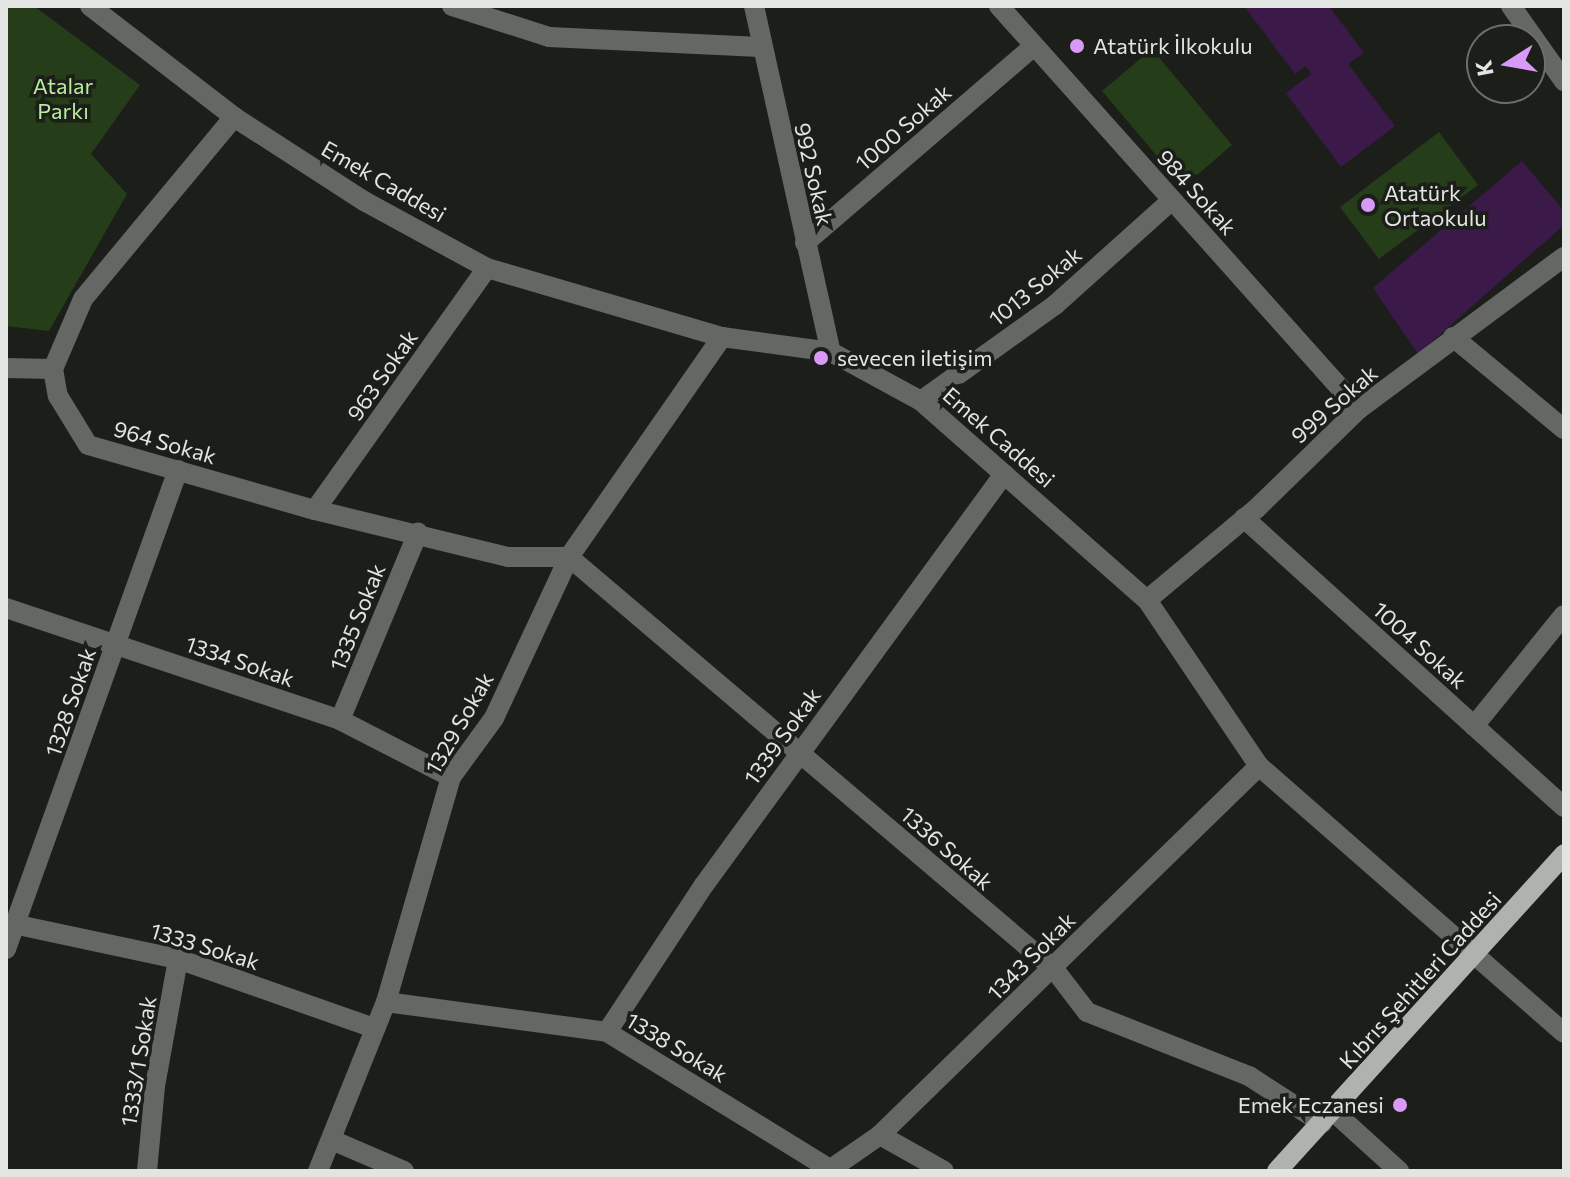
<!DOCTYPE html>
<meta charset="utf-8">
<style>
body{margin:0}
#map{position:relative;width:1570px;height:1177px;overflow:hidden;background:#1b1e19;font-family:Commissioner,sans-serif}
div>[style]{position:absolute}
.green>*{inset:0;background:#253d18}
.building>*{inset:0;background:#3b1a49}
.minor>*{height:20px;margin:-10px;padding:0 10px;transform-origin:10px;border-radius:10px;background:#656764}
.major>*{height:20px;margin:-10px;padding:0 10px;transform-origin:10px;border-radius:10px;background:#afb3ad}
.dots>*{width:22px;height:22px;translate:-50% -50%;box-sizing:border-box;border:4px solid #1b1e19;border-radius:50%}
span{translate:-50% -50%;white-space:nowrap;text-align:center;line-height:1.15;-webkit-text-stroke:7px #1b1e19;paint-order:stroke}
.poi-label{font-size:22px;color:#e3e5e2}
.left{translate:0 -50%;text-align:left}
.right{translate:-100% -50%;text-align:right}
.park-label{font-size:22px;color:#b8ec9c}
.street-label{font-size:22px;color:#e3e5e2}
.frame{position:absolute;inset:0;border:8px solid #e3e5e2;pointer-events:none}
.north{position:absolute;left:1466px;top:24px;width:80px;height:80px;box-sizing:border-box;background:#1b1e19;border:2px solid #6b6e69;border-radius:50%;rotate:259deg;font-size:22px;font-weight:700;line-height:32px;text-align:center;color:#e3e5e2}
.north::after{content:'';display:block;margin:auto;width:28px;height:36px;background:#d99af7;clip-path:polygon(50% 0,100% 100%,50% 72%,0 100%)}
</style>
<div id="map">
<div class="green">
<div style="clip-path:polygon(6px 6px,34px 6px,140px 85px,91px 154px,127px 194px,49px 331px,6px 326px)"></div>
<div style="clip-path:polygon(1152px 49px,1232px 145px,1183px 187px,1102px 91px)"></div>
<div style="clip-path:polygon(1439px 132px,1478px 185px,1379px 259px,1340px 207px)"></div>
</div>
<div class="building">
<div style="clip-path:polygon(1244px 6px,1329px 6px,1364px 53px,1348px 64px,1395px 126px,1341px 167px,1286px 93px,1311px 74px,1306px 66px,1295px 74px)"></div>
<div style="clip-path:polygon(1522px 161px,1564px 211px,1564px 225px,1418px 354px,1373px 288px)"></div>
</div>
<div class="minor">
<div style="left:90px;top:6px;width:182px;rotate:37.6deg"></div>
<div style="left:234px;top:117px;width:155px;rotate:32.9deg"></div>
<div style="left:364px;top:201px;width:140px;rotate:28.6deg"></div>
<div style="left:487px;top:268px;width:245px;rotate:16.4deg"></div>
<div style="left:722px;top:337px;width:110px;rotate:7.8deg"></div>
<div style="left:831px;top:352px;width:102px;rotate:28.6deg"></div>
<div style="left:921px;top:401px;width:301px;rotate:41.4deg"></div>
<div style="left:1147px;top:600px;width:200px;rotate:56deg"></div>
<div style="left:1259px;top:766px;width:405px;rotate:41.2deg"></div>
<div style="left:452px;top:6px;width:102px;rotate:17.7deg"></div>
<div style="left:549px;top:37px;width:211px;rotate:2.7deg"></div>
<div style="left:754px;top:6px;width:354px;rotate:77.5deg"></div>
<div style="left:999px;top:6px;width:540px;rotate:48.23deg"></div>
<div style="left:1511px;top:6px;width:92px;rotate:54.8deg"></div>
<div style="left:234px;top:117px;width:236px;rotate:129.7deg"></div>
<div style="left:83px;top:299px;width:76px;rotate:113.2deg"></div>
<div style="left:53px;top:369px;width:27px;rotate:80deg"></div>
<div style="left:58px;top:396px;width:57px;rotate:58.5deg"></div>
<div style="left:88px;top:445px;width:236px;rotate:16deg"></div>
<div style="left:315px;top:510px;width:199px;rotate:13.7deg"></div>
<div style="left:508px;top:557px;width:61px"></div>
<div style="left:569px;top:557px;width:636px;rotate:40.35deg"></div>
<div style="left:1054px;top:969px;width:54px;rotate:52.5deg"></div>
<div style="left:1087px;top:1012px;width:174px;rotate:21.6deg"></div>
<div style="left:1249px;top:1076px;width:87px;rotate:32.8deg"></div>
<div style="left:805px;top:243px;width:299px;rotate:-40.7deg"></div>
<div style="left:1453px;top:337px;width:144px;rotate:39.7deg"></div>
<div style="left:6px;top:368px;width:47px;rotate:1.2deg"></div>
<div style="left:921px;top:401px;width:165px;rotate:-35.6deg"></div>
<div style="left:1055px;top:305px;width:157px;rotate:-41.9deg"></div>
<div style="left:315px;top:510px;width:297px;rotate:-54.6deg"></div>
<div style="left:1244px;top:518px;width:431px;rotate:42.1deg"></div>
<div style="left:1147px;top:600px;width:142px;rotate:-39.9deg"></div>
<div style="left:1256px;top:509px;width:144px;rotate:-44.2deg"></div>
<div style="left:1359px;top:409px;width:255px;rotate:-36.6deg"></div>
<div style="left:6px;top:608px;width:352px;rotate:18.5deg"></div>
<div style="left:340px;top:720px;width:125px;rotate:27.2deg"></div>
<div style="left:340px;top:720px;width:203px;rotate:-67.4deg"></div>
<div style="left:1474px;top:726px;width:143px;rotate:-51deg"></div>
<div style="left:18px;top:925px;width:164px;rotate:12deg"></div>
<div style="left:178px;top:959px;width:208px;rotate:19.4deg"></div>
<div style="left:6px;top:949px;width:509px;rotate:-70.25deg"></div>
<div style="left:386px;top:1002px;width:223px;rotate:7.7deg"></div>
<div style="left:607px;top:1032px;width:262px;rotate:31.6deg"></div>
<div style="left:607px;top:1032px;width:176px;rotate:-56.6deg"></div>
<div style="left:704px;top:885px;width:509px;rotate:-53.87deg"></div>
<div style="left:1334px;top:1112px;width:88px;rotate:42.2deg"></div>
<div style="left:880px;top:1135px;width:73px;rotate:29.4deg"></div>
<div style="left:334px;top:1141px;width:76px;rotate:23.2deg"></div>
<div style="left:147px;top:1171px;width:85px;rotate:-84.6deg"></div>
<div style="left:155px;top:1086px;width:129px;rotate:-79.7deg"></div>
<div style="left:318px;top:1171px;width:182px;rotate:-68.1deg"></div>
<div style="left:386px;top:1002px;width:234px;rotate:-73.9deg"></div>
<div style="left:451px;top:777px;width:73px;rotate:-53.9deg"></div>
<div style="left:494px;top:718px;width:178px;rotate:-65deg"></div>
<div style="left:569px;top:557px;width:268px;rotate:-55.2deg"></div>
<div style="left:828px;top:1171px;width:63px;rotate:-34.7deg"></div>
<div style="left:880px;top:1135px;width:529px;rotate:-44.23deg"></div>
</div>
<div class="major">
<div style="left:1277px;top:1171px;width:428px;rotate:-47.8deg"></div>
</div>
<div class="dots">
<div style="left:1077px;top:46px;background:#d99af7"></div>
<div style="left:1368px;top:205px;background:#d99af7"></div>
<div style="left:821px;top:358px;background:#d99af7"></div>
<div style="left:1400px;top:1105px;background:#d99af7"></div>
</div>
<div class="poi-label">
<span class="left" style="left:1093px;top:46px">Atatürk İlkokulu</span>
<span class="left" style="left:1384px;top:205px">Atatürk<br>Ortaokulu</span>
<span class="left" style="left:837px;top:358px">sevecen iletişim</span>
<span class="right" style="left:1384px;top:1105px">Emek Eczanesi</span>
</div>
<div class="park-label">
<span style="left:63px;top:98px">Atalar<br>Parkı</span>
</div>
<div class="street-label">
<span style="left:903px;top:127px;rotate:-41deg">1000 Sokak</span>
<span style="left:814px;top:174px;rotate:77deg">992 Sokak</span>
<span style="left:384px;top:181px;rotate:30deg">Emek Caddesi</span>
<span style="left:1197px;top:192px;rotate:48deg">984 Sokak</span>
<span style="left:1035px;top:286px;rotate:-39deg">1013 Sokak</span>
<span style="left:382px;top:375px;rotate:-55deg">963 Sokak</span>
<span style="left:1334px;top:404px;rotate:-41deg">999 Sokak</span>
<span style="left:999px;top:437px;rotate:41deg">Emek Caddesi</span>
<span style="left:165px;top:442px;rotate:16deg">964 Sokak</span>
<span style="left:357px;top:617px;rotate:-68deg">1335 Sokak</span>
<span style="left:1420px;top:645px;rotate:42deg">1004 Sokak</span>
<span style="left:240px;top:661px;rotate:19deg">1334 Sokak</span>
<span style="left:70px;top:702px;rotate:-71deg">1328 Sokak</span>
<span style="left:459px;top:723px;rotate:-60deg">1329 Sokak</span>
<span style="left:782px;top:736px;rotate:-54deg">1339 Sokak</span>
<span style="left:947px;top:848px;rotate:41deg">1336 Sokak</span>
<span style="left:205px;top:946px;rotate:17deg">1333 Sokak</span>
<span style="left:1031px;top:956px;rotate:-45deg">1343 Sokak</span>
<span style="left:1420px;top:980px;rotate:-48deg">Kıbrıs Şehitleri Caddesi</span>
<span style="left:677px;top:1047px;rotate:31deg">1338 Sokak</span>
<span style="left:138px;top:1061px;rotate:-81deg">1333/1 Sokak</span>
</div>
<div class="frame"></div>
<div class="north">K</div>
</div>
